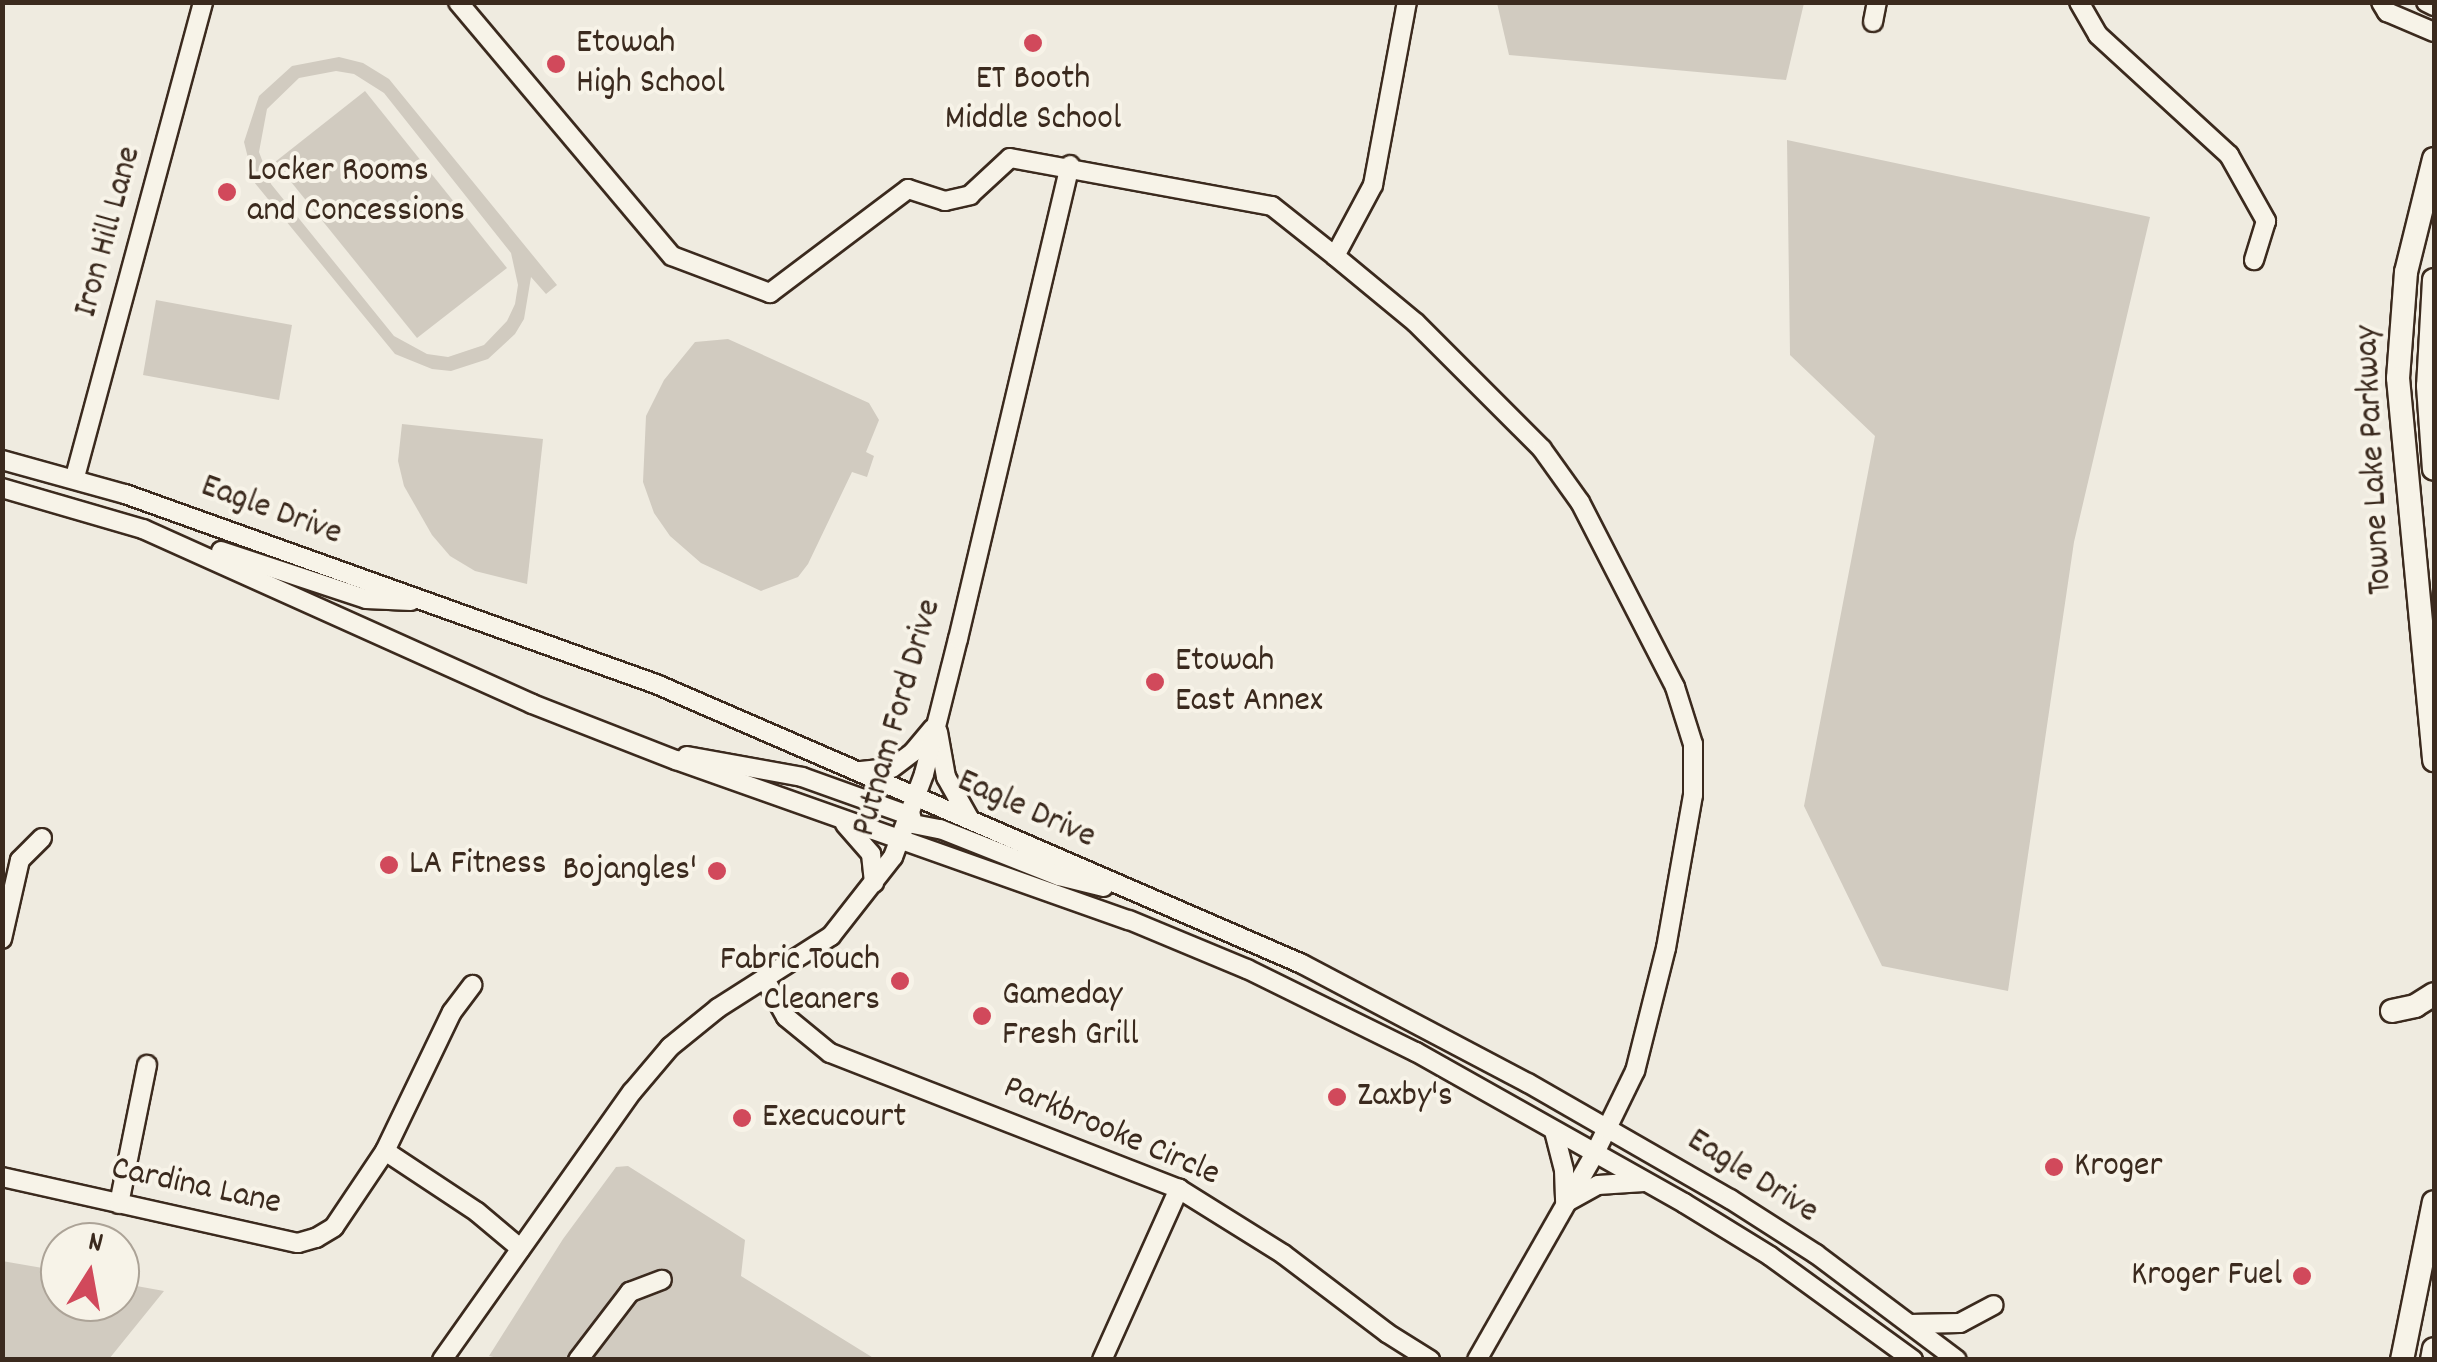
<!DOCTYPE html>
<style>
body{margin:0}
#map{position:relative;width:2437px;height:1362px;overflow:hidden;background:#efebe0;font-family:Dekko,sans-serif}
div>[style]{position:absolute}
.green>*{inset:0;background:#d1cbc0}
.roads{filter:drop-shadow(2px 0 #3b2a1e) drop-shadow(-2px 0 #3b2a1e) drop-shadow(0 2px #3b2a1e) drop-shadow(0 -2px #3b2a1e)}
.minor>*{height:18px;margin:-9px;padding:0 9px;transform-origin:9px;border-radius:9px;background:#f7f3e8}
.major>*{height:22px;margin:-11px;padding:0 11px;transform-origin:11px;border-radius:11px;background:#f7f3e8}
.dots>*{width:28px;height:28px;translate:-50% -50%;box-sizing:border-box;border:5px solid #f7f3e8;border-radius:50%}
span{translate:-50% -50%;white-space:nowrap;text-align:center;line-height:1.15;-webkit-text-stroke:8px #f7f3e8;paint-order:stroke}
.poi-label{font-size:35px;color:#3b2a1e}
.left{translate:0 -50%;text-align:left}
.right{translate:-100% -50%;text-align:right}
.street-label{font-size:35px;color:#3b2a1e}
.frame{position:absolute;inset:0;border:5px solid #3b2a1e;pointer-events:none}
.north{position:absolute;left:40px;top:1222px;width:100px;height:100px;box-sizing:border-box;background:#f7f3e8;border:2px solid #aca397;border-radius:50%;rotate:11deg;font-size:28px;font-weight:700;line-height:40px;text-align:center;color:#3b2a1e}
.north::after{content:'';display:block;margin:auto;width:35px;height:45px;background:#d1495b;clip-path:polygon(50% 0,100% 100%,50% 72%,0 100%)}
</style>
<div id="map">
<div class="green">
<div style="clip-path:polygon(1497px 3px,1497px 2px,1804px 3px,1786px 80px,1509px 55px)"></div>
<div style="clip-path:polygon(evenodd,339px 57px,363px 63px,389px 79px,557px 285px,546px 294px,531px 277px,524px 319px,515px 334px,488px 359px,451px 371px,432px 369px,395px 354px,254px 182px,244px 142px,259px 96px,292px 66px,339px 57px,336px 71px,354px 74px,384px 93px,511px 253px,518px 285px,515px 304px,507px 321px,484px 345px,448px 357px,427px 354px,394px 336px,271px 184px,259px 152px,267px 109px,299px 78px,336px 71px)"></div>
<div style="clip-path:polygon(365px 91px,507px 268px,417px 338px,275px 162px)"></div>
<div style="clip-path:polygon(1787px 140px,2150px 217px,2074px 542px,2008px 991px,1882px 966px,1804px 806px,1875px 436px,1790px 355px)"></div>
<div style="clip-path:polygon(156px 300px,292px 325px,279px 400px,143px 375px)"></div>
<div style="clip-path:polygon(728px 339px,869px 403px,879px 420px,866px 452px,874px 456px,867px 477px,852px 472px,808px 564px,798px 577px,761px 591px,701px 563px,670px 536px,654px 513px,643px 482px,646px 416px,664px 380px,695px 342px)"></div>
<div style="clip-path:polygon(402px 424px,543px 439px,527px 584px,475px 571px,450px 556px,432px 535px,404px 486px,398px 461px)"></div>
<div style="clip-path:polygon(628px 1166px,745px 1240px,741px 1276px,875px 1359px,507px 1360px,489px 1356px,563px 1239px,616px 1167px)"></div>
<div style="clip-path:polygon(2px 1261px,60px 1271px,60px 1302px,120px 1302px,120px 1283px,164px 1291px,109px 1359px,3px 1359px)"></div>
</div>
<div class="roads">
<div class="minor">
<div style="left:458px;top:2px;width:332px;rotate:49.9deg"></div>
<div style="left:672px;top:256px;width:105px;rotate:20.7deg"></div>
<div style="left:770px;top:293px;width:173px;rotate:-37deg"></div>
<div style="left:908px;top:189px;width:39px;rotate:18deg"></div>
<div style="left:945px;top:201px;width:26px;rotate:-13deg"></div>
<div style="left:970px;top:195px;width:54px;rotate:-42.8deg"></div>
<div style="left:1010px;top:158px;width:266px;rotate:10.4deg"></div>
<div style="left:1272px;top:206px;width:80px;rotate:38.4deg"></div>
<div style="left:1335px;top:256px;width:81px;rotate:-61.8deg"></div>
<div style="left:1373px;top:185px;width:186px;rotate:-79.5deg"></div>
<div style="left:2079px;top:2px;width:38px;rotate:60deg"></div>
<div style="left:2098px;top:35px;width:178px;rotate:42.5deg"></div>
<div style="left:2229px;top:155px;width:76px;rotate:60.7deg"></div>
<div style="left:2266px;top:221px;width:41px;rotate:107.1deg"></div>
<div style="left:2381px;top:2px;width:12px;rotate:59deg"></div>
<div style="left:2387px;top:12px;width:51px;rotate:23.1deg"></div>
<div style="left:2426px;top:2px;width:9px;rotate:27deg"></div>
<div style="left:1873px;top:22px;width:20px;rotate:-79deg"></div>
<div style="left:1335px;top:256px;width:105px;rotate:39.6deg"></div>
<div style="left:1416px;top:323px;width:178px;rotate:45deg"></div>
<div style="left:1542px;top:449px;width:65px;rotate:54.4deg"></div>
<div style="left:1580px;top:502px;width:208px;rotate:62.8deg"></div>
<div style="left:1675px;top:687px;width:60px;rotate:72.5deg"></div>
<div style="left:1693px;top:744px;width:51px;rotate:90deg"></div>
<div style="left:1693px;top:795px;width:155px;rotate:100deg"></div>
<div style="left:1666px;top:948px;width:127px;rotate:104.1deg"></div>
<div style="left:1635px;top:1071px;width:91px;rotate:116deg"></div>
<div style="left:1595px;top:1153px;width:238px;rotate:119.7deg"></div>
<div style="left:2px;top:460px;width:128px;rotate:15.5deg"></div>
<div style="left:125px;top:494px;width:564px;rotate:19.69deg"></div>
<div style="left:656px;top:684px;width:704px;rotate:23.43deg"></div>
<div style="left:1302px;top:964px;width:255px;rotate:27.8deg"></div>
<div style="left:1528px;top:1083px;width:233px;rotate:29.9deg"></div>
<div style="left:1730px;top:1199px;width:102px;rotate:32.6deg"></div>
<div style="left:1816px;top:1254px;width:176px;rotate:36.9deg"></div>
<div style="left:75px;top:477px;width:492px;rotate:-74.9deg"></div>
<div style="left:2px;top:488px;width:147px;rotate:16.2deg"></div>
<div style="left:143px;top:529px;width:427px;rotate:24.2deg"></div>
<div style="left:532px;top:704px;width:155px;rotate:21.3deg"></div>
<div style="left:676px;top:760px;width:480px;rotate:19.5deg"></div>
<div style="left:1129px;top:920px;width:128px;rotate:22.6deg"></div>
<div style="left:1247px;top:969px;width:188px;rotate:26.2deg"></div>
<div style="left:1416px;top:1052px;width:308px;rotate:29.4deg"></div>
<div style="left:1684px;top:1203px;width:101px;rotate:31.6deg"></div>
<div style="left:1770px;top:1256px;width:177px;rotate:36deg"></div>
<div style="left:221px;top:551px;width:153px;rotate:18.3deg"></div>
<div style="left:366px;top:599px;width:45px;rotate:2.5deg"></div>
<div style="left:938px;top:732px;width:46px;rotate:79.9deg"></div>
<div style="left:946px;top:777px;width:47px;rotate:60.7deg"></div>
<div style="left:687px;top:756px;width:117px;rotate:10.3deg"></div>
<div style="left:802px;top:777px;width:116px;rotate:19.7deg"></div>
<div style="left:861px;top:771px;width:31px;rotate:-6deg"></div>
<div style="left:892px;top:768px;width:26px;rotate:-37deg"></div>
<div style="left:913px;top:752px;width:31px;rotate:-50deg"></div>
<div style="left:908px;top:823px;width:33px;rotate:11deg"></div>
<div style="left:940px;top:829px;width:128px;rotate:21.6deg"></div>
<div style="left:1059px;top:876px;width:46px;rotate:13.7deg"></div>
<div style="left:845px;top:824px;width:40px;rotate:49deg"></div>
<div style="left:871px;top:854px;width:29px;rotate:84deg"></div>
<div style="left:2px;top:939px;width:81px;rotate:-77.2deg"></div>
<div style="left:20px;top:860px;width:31px;rotate:-45deg"></div>
<div style="left:766px;top:981px;width:41px;rotate:60.9deg"></div>
<div style="left:786px;top:1017px;width:57px;rotate:39.3deg"></div>
<div style="left:830px;top:1053px;width:375px;rotate:21.3deg"></div>
<div style="left:1179px;top:1189px;width:123px;rotate:32deg"></div>
<div style="left:1283px;top:1254px;width:131px;rotate:37.2deg"></div>
<div style="left:1387px;top:1333px;width:51px;rotate:32.1deg"></div>
<div style="left:1554px;top:1131px;width:40px;rotate:75.6deg"></div>
<div style="left:1564px;top:1170px;width:34px;rotate:88deg"></div>
<div style="left:385px;top:1151px;width:110px;rotate:33.5deg"></div>
<div style="left:477px;top:1212px;width:57px;rotate:40.1deg"></div>
<div style="left:2px;top:1177px;width:303px;rotate:12.6deg"></div>
<div style="left:298px;top:1243px;width:19px;rotate:-16deg"></div>
<div style="left:316px;top:1238px;width:21px;rotate:-31deg"></div>
<div style="left:334px;top:1227px;width:92px;rotate:-56.1deg"></div>
<div style="left:385px;top:1151px;width:154px;rotate:-64.3deg"></div>
<div style="left:452px;top:1012px;width:34px;rotate:-53deg"></div>
<div style="left:1569px;top:1201px;width:33px;rotate:-29deg"></div>
<div style="left:1598px;top:1185px;width:46px;rotate:-3.7deg"></div>
<div style="left:119px;top:1204px;width:142px;rotate:-78.6deg"></div>
<div style="left:1910px;top:1324px;width:50px;rotate:-1.1deg"></div>
<div style="left:1960px;top:1323px;width:38px;rotate:-28deg"></div>
<div style="left:442px;top:1360px;width:329px;rotate:-54.7deg"></div>
<div style="left:632px;top:1092px;width:59px;rotate:-49.8deg"></div>
<div style="left:670px;top:1047px;width:62px;rotate:-39.1deg"></div>
<div style="left:718px;top:1008px;width:134px;rotate:-32.5deg"></div>
<div style="left:831px;top:936px;width:100px;rotate:-51.9deg"></div>
<div style="left:893px;top:857px;width:89px;rotate:-69.5deg"></div>
<div style="left:924px;top:774px;width:139px;rotate:-75.9deg"></div>
<div style="left:958px;top:639px;width:487px;rotate:-76.7deg"></div>
<div style="left:578px;top:1360px;width:86px;rotate:-52.6deg"></div>
<div style="left:630px;top:1292px;width:34px;rotate:-21deg"></div>
<div style="left:1102px;top:1360px;width:188px;rotate:-65.8deg"></div>
</div>
<div class="major">
<div style="left:2434px;top:159px;width:116px;rotate:103.9deg"></div>
<div style="left:2406px;top:272px;width:106px;rotate:94.3deg"></div>
<div style="left:2398px;top:378px;width:384px;rotate:84.6deg"></div>
<div style="left:2434px;top:280px;width:106px;rotate:93.2deg"></div>
<div style="left:2428px;top:386px;width:83px;rotate:85.9deg"></div>
<div style="left:2392px;top:1011px;width:24px;rotate:-12deg"></div>
<div style="left:2415px;top:1006px;width:22px;rotate:-32deg"></div>
<div style="left:2402px;top:1360px;width:161px;rotate:-78.6deg"></div>
<div style="left:2432px;top:1360px;width:11px;rotate:-80deg"></div>
</div>
</div>
<div class="dots">
<div style="left:1033px;top:43px;background:#d1495b"></div>
<div style="left:556px;top:64px;background:#d1495b"></div>
<div style="left:227px;top:192px;background:#d1495b"></div>
<div style="left:1155px;top:682px;background:#d1495b"></div>
<div style="left:389px;top:865px;background:#d1495b"></div>
<div style="left:717px;top:871px;background:#d1495b"></div>
<div style="left:900px;top:981px;background:#d1495b"></div>
<div style="left:982px;top:1016px;background:#d1495b"></div>
<div style="left:1337px;top:1097px;background:#d1495b"></div>
<div style="left:742px;top:1118px;background:#d1495b"></div>
<div style="left:2054px;top:1167px;background:#d1495b"></div>
<div style="left:2302px;top:1276px;background:#d1495b"></div>
</div>
<div class="poi-label">
<span class="left" style="left:576px;top:64px">Etowah<br>High School</span>
<span style="left:1033px;top:100px">ET Booth<br>Middle School</span>
<span class="left" style="left:247px;top:192px">Locker Rooms<br>and Concessions</span>
<span class="left" style="left:1175px;top:682px">Etowah<br>East Annex</span>
<span class="left" style="left:409px;top:865px">LA Fitness</span>
<span class="right" style="left:697px;top:871px">Bojangles'</span>
<span class="right" style="left:880px;top:981px">Fabric Touch<br>Cleaners</span>
<span class="left" style="left:1002px;top:1016px">Gameday<br>Fresh Grill</span>
<span class="left" style="left:1357px;top:1097px">Zaxby's</span>
<span class="left" style="left:762px;top:1118px">Execucourt</span>
<span class="left" style="left:2074px;top:1167px">Kroger</span>
<span class="right" style="left:2282px;top:1276px">Kroger Fuel</span>
</div>
<div class="street-label">
<span style="left:109px;top:232px;rotate:-75deg">Iron Hill Lane</span>
<span style="left:2375px;top:460px;rotate:-93deg">Towne Lake Parkway</span>
<span style="left:271px;top:511px;rotate:20deg">Eagle Drive</span>
<span style="left:898px;top:718px;rotate:-74deg">Putnam Ford Drive</span>
<span style="left:1026px;top:810px;rotate:24deg">Eagle Drive</span>
<span style="left:1111px;top:1132px;rotate:23deg">Parkbrooke Circle</span>
<span style="left:1752px;top:1177px;rotate:32deg">Eagle Drive</span>
<span style="left:196px;top:1187px;rotate:12deg">Cardina Lane</span>
</div>
<div class="frame"></div>
<div class="north">N</div>
</div>
